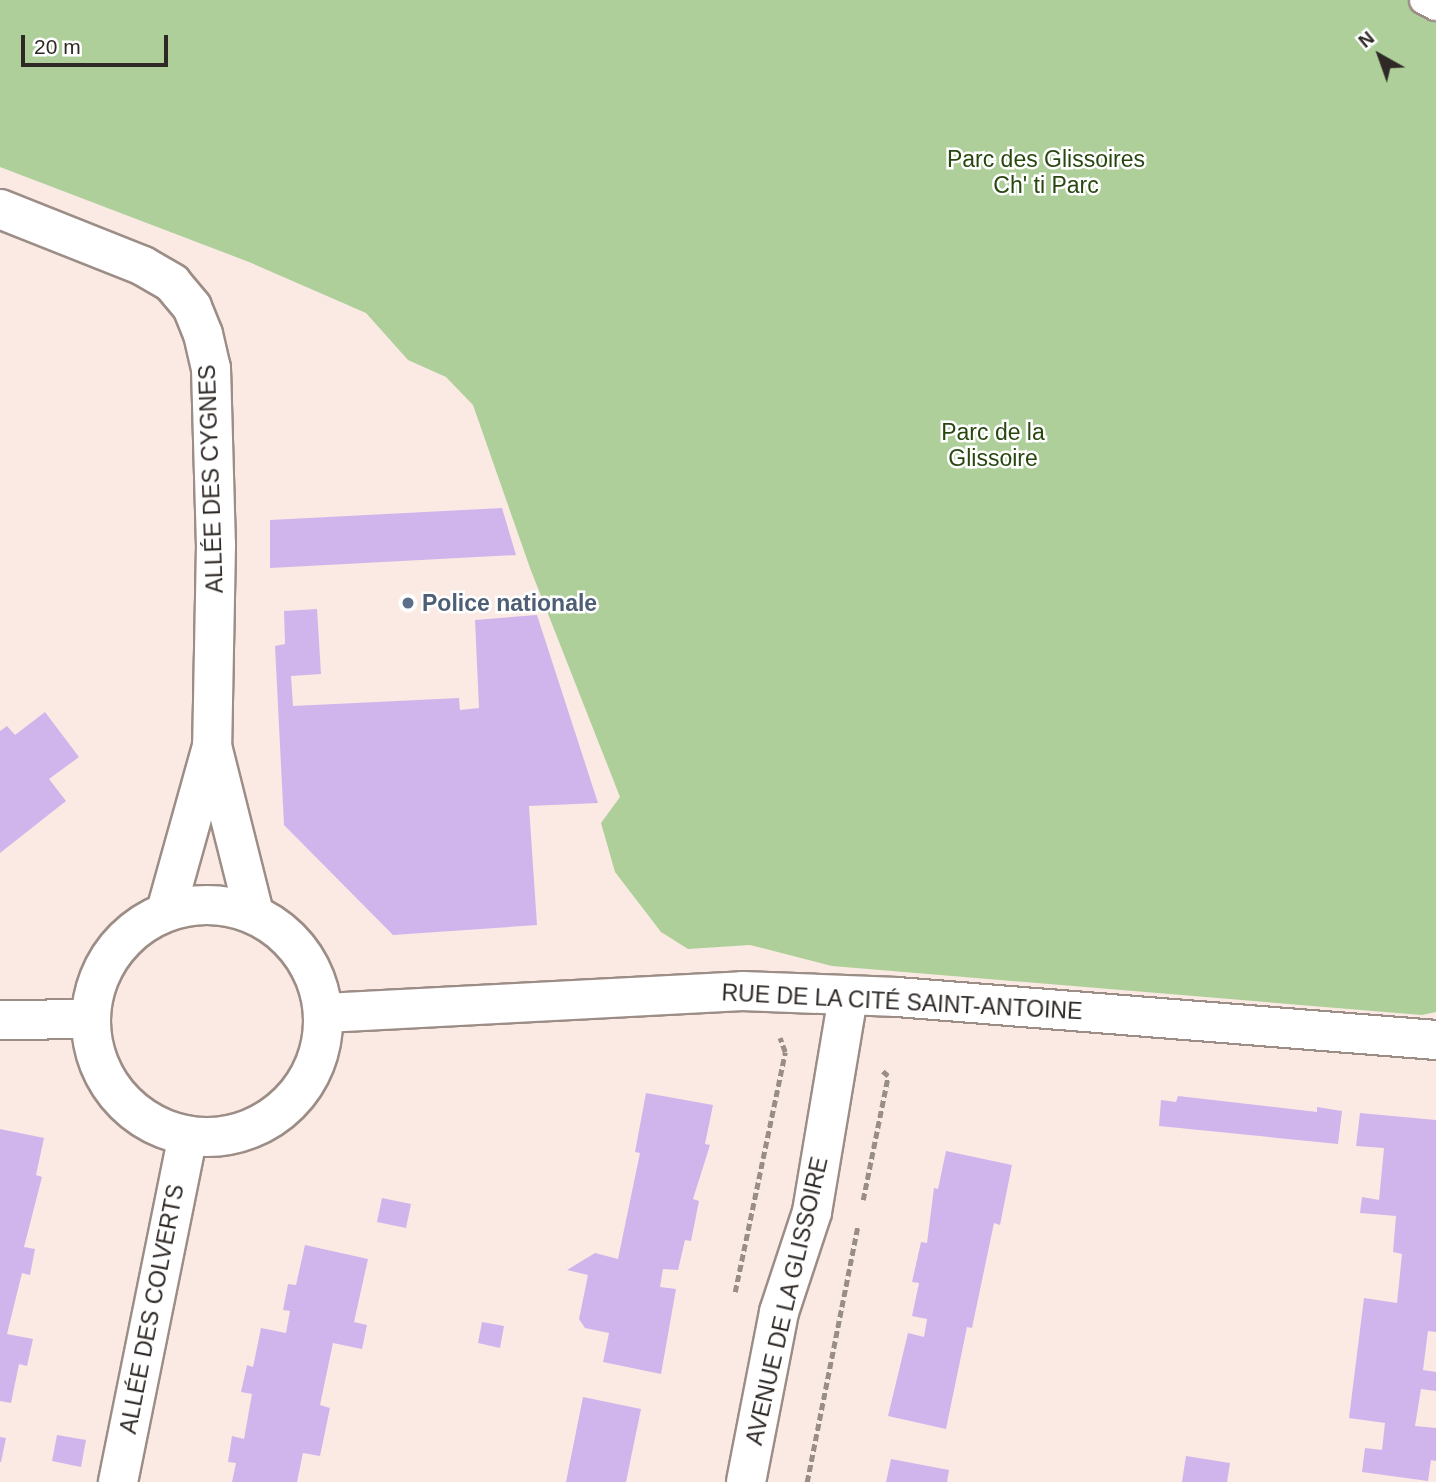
<!DOCTYPE html>
<meta charset="utf-8">
<style>
body{margin:0}
#map{position:relative;width:1436px;height:1482px;overflow:hidden;background:#faeae3;font-family:Arial,sans-serif}
div>[style]{position:absolute}
.green>*{inset:0;background:#aecf9a}
.building>*{inset:0;background:#d0b5ed}
.path>*{height:4.5px;margin-top:-2.25px;transform-origin:0;background:repeating-linear-gradient(90deg,#998d88 0 7px,transparent 0 10.5px)}
.roads{filter:drop-shadow(2px 0 #9c8d87) drop-shadow(-2px 0 #9c8d87) drop-shadow(0 2px #9c8d87) drop-shadow(0 -2px #9c8d87)}
.service>*{height:28px;margin:-14px;padding:0 14px;transform-origin:14px;border-radius:14px;background:#fff}
.minor>*{height:38px;margin:-19px;padding:0 19px;transform-origin:19px;border-radius:19px;background:#fff}
.minor>.ring{margin:-19px;padding:0;box-sizing:content-box;background:none;border:38px solid #fff;border-radius:50%}
.dots>*{width:19px;height:19px;translate:-50% -50%;box-sizing:border-box;border:4px solid #fff;border-radius:50%}
span{translate:-50% -50%;white-space:nowrap;text-align:center;line-height:1.15;-webkit-text-stroke:5px #fff;paint-order:stroke}
.park-label{font-size:23px;color:#28470f}
.street-label{font-size:23px;color:#2f2926}
.service-label{font-size:23px;color:#4e5e75;font-weight:700}
.left{translate:0 -50%;text-align:left}
.north{position:absolute;left:1345px;top:21px;width:70px;height:70px;-webkit-text-stroke:5px #fff;paint-order:stroke;rotate:320deg;font-size:19px;font-weight:700;line-height:28px;text-align:center;color:#2f2926}
.north::after{content:'';display:block;margin:auto;width:24px;height:32px;background:#2f2926;clip-path:polygon(50% 0,100% 100%,50% 72%,0 100%)}
.scale{position:absolute;left:21px;top:35px;width:147px;height:32px;box-sizing:border-box;border:4px solid #2f2926;border-top:0;padding-left:9px;font-size:21px;line-height:24px;white-space:nowrap;color:#2f2926;-webkit-text-stroke:5px #fff;paint-order:stroke}
</style>
<div id="map">
<div class="green">
<div style="clip-path:polygon(0 0,1436px 0,1436px 1012px,1422px 1015px,832px 966px,750px 945px,688px 949px,661px 932px,615px 872px,601px 823px,620px 797px,530px 568px,473px 405px,446px 377px,408px 360px,366px 313px,249px 262px,0 167px)"></div>
</div>
<div class="building">
<div style="clip-path:polygon(502px 508px,516px 555px,270px 568px,270px 520px)"></div>
<div style="clip-path:polygon(317px 609px,321px 674px,291px 676px,293px 706px,459px 698px,460px 710px,479px 708px,475px 620px,537px 615px,598px 803px,529px 806px,537px 925px,393px 935px,284px 825px,275px 646px,285px 644px,284px 611px)"></div>
<div style="clip-path:polygon(45px 712px,79px 757px,49px 779px,66px 801px,0 853px,0 731px,7px 726px,15px 735px)"></div>
<div style="clip-path:polygon(646px 1093px,713px 1105px,705px 1144px,710px 1145px,693px 1199px,699px 1201px,691px 1241px,685px 1240px,678px 1270px,663px 1269px,660px 1287px,676px 1289px,661px 1374px,603px 1362px,609px 1333px,585px 1328px,579px 1319px,588px 1275px,567px 1270px,595px 1253px,618px 1259px,640px 1153px,635px 1152px)"></div>
<div style="clip-path:polygon(1178px 1096px,1317px 1112px,1317px 1107px,1342px 1111px,1338px 1144px,1159px 1126px,1161px 1100px,1176px 1102px)"></div>
<div style="clip-path:polygon(1360px 1113px,1436px 1120px,1436px 1332px,1428px 1331px,1423px 1370px,1436px 1372px,1436px 1391px,1421px 1389px,1415px 1426px,1436px 1428px,1436px 1461px,1431px 1460px,1428px 1481px,1362px 1472px,1365px 1448px,1382px 1450px,1385px 1423px,1349px 1418px,1364px 1298px,1397px 1303px,1402px 1254px,1393px 1252px,1396px 1216px,1360px 1213px,1362px 1197px,1379px 1200px,1384px 1148px,1356px 1146px)"></div>
<div style="clip-path:polygon(0 1129px,44px 1138px,36px 1175px,42px 1177px,24px 1247px,35px 1249px,30px 1275px,22px 1273px,7px 1334px,33px 1339px,27px 1366px,19px 1364px,11px 1403px,0 1401px)"></div>
<div style="clip-path:polygon(946px 1151px,1012px 1165px,1000px 1225px,994px 1223px,972px 1328px,967px 1327px,946px 1429px,888px 1416px,908px 1333px,924px 1337px,927px 1319px,912px 1316px,919px 1283px,912px 1282px,921px 1242px,927px 1243px,934px 1188px,938px 1189px)"></div>
<div style="clip-path:polygon(382px 1198px,411px 1204px,406px 1228px,377px 1222px)"></div>
<div style="clip-path:polygon(305px 1245px,368px 1259px,354px 1322px,367px 1325px,362px 1349px,333px 1343px,320px 1405px,330px 1408px,320px 1456px,303px 1453px,297px 1482px,232px 1482px,236px 1463px,228px 1462px,232px 1436px,244px 1439px,252px 1394px,241px 1392px,247px 1365px,253px 1367px,261px 1328px,286px 1333px,290px 1311px,283px 1310px,288px 1284px,296px 1285px)"></div>
<div style="clip-path:polygon(482px 1322px,504px 1326px,500px 1348px,478px 1343px)"></div>
<div style="clip-path:polygon(583px 1397px,641px 1409px,626px 1482px,566px 1482px)"></div>
<div style="clip-path:polygon(57px 1435px,86px 1440px,81px 1467px,52px 1461px)"></div>
<div style="clip-path:polygon(0 1437px,6px 1438px,1px 1462px,0 1462px)"></div>
<div style="clip-path:polygon(1186px 1456px,1230px 1463px,1227px 1482px,1182px 1482px)"></div>
<div style="clip-path:polygon(891px 1459px,949px 1470px,947px 1482px,886px 1482px)"></div>
</div>
<div class="path">
<div style="left:863px;top:1200px;width:126px;rotate:-78.6deg"></div>
<div style="left:888px;top:1076px;width:8px;rotate:-140deg"></div>
<div style="left:735px;top:1292px;width:245px;rotate:-78.2deg"></div>
<div style="left:785px;top:1052px;width:15px;rotate:-110deg"></div>
<div style="left:807px;top:1482px;width:262px;rotate:-78.8deg"></div>
</div>
<div class="roads">
<div class="service">
<div style="left:1424px;top:0;width:13px;rotate:27deg"></div>
</div>
<div class="minor">
<div style="left:0;top:209px;width:154px;rotate:21.7deg"></div>
<div style="left:143px;top:266px;width:34px;rotate:30deg"></div>
<div style="left:172px;top:283px;width:31px;rotate:50deg"></div>
<div style="left:192px;top:307px;width:29px;rotate:68deg"></div>
<div style="left:203px;top:334px;width:35px;rotate:77deg"></div>
<div style="left:211px;top:368px;width:177px;rotate:88.4deg"></div>
<div style="left:216px;top:545px;width:201px;rotate:91.1deg"></div>
<div class="ring" style="left:91px;top:905px;width:194px;height:194px"></div>
<div style="left:166px;top:911px;width:171px;rotate:-74.4deg"></div>
<div style="left:212px;top:746px;width:172px;rotate:75.9deg"></div>
<div style="left:325px;top:1013px;width:418px;rotate:-3deg"></div>
<div style="left:742px;top:991px;width:155px;rotate:2.2deg"></div>
<div style="left:897px;top:997px;width:541px;rotate:4.56deg"></div>
<div style="left:0;top:1020px;width:90px;rotate:-0.6deg"></div>
<div style="left:118px;top:1482px;width:353px;rotate:-78.6deg"></div>
<div style="left:746px;top:1482px;width:173px;rotate:-79deg"></div>
<div style="left:779px;top:1312px;width:105px;rotate:-71.7deg"></div>
<div style="left:812px;top:1212px;width:219px;rotate:-80.5deg"></div>
</div>
</div>
<div class="dots">
<div style="left:408px;top:603px;background:#5c6f8a"></div>
</div>
<div class="park-label">
<span style="left:1046px;top:172px">Parc des Glissoires<br>Ch' ti Parc</span>
<span style="left:993px;top:445px">Parc de la<br>Glissoire</span>
</div>
<div class="street-label">
<span style="left:211px;top:479px;rotate:-92deg">ALLÉE DES CYGNES</span>
<span style="left:902px;top:1002px;rotate:3deg">RUE DE LA CITÉ SAINT-ANTOINE</span>
<span style="left:787px;top:1301px;rotate:-77deg">AVENUE DE LA GLISSOIRE</span>
<span style="left:152px;top:1309px;rotate:-79deg">ALLÉE DES COLVERTS</span>
</div>
<div class="service-label">
<span class="left" style="left:422px;top:603px">Police nationale</span>
</div>
<div class="north">N</div>
<div class="scale">20 m</div>
</div>
